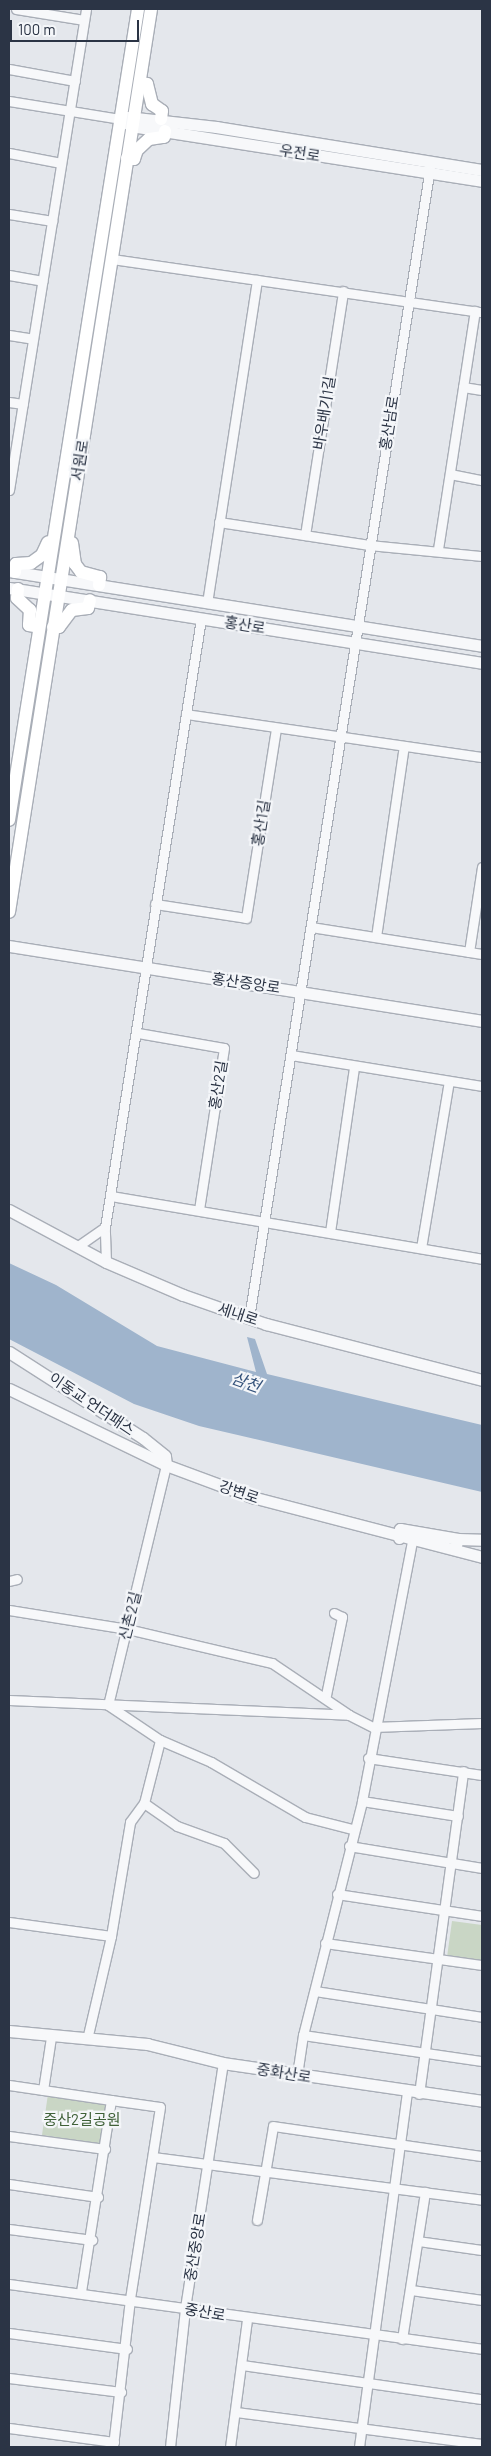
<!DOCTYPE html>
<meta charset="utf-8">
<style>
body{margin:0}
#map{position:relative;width:491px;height:2456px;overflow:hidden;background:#e4e7ec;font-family:Barlow,"Noto Sans KR",sans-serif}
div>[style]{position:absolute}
.green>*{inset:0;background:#c9d6c5}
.water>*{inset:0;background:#9fb4cc}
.roads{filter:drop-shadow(1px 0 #a9aeb7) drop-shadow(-1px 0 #a9aeb7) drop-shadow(0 1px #a9aeb7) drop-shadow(0 -1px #a9aeb7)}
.minor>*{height:9px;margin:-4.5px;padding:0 4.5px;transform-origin:4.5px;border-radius:4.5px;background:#f7f8fa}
.tertiary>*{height:11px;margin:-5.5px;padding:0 5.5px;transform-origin:5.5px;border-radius:5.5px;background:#f7f8fa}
.secondary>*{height:12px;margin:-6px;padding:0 6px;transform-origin:6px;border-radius:6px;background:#fff}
span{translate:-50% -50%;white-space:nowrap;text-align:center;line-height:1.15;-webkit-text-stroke:4.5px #f4f6f9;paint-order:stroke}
.street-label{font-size:15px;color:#2b3445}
.park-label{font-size:15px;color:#3f6138}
.water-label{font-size:16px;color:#34527a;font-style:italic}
.frame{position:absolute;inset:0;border:10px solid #2b3445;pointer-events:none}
.scale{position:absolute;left:10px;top:20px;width:129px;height:22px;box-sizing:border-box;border:2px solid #2b3445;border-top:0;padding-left:6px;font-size:15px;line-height:18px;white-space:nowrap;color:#2b3445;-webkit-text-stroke:4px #f4f6f9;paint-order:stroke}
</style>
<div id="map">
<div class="green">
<div style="clip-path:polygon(452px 1921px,482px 1925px,482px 1962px,447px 1957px)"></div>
<div style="clip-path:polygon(48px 2094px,107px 2102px,102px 2144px,42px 2135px)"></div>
</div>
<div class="water">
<div style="clip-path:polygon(9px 1263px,56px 1285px,157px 1346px,256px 1372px,247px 1337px,255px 1339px,267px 1374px,482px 1425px,482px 1492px,199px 1426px,134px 1404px,9px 1339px)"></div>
</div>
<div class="roads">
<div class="minor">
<div style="left:16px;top:9px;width:69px;rotate:9.2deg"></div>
<div style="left:9px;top:69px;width:67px;rotate:10.3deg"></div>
<div style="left:9px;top:101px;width:112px;rotate:9.2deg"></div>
<div style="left:9px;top:153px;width:53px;rotate:10.9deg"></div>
<div style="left:9px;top:214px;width:44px;rotate:9.2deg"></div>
<div style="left:112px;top:259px;width:374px;rotate:8.2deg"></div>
<div style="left:9px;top:275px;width:34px;rotate:10deg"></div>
<div style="left:9px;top:335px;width:24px;rotate:9deg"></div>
<div style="left:463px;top:387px;width:19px;rotate:9deg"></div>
<div style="left:9px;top:402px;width:14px;rotate:8deg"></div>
<div style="left:450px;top:474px;width:33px;rotate:11deg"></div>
<div style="left:9px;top:490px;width:487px;rotate:-80.9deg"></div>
<div style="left:219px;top:522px;width:152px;rotate:8.7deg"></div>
<div style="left:369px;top:545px;width:114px;rotate:5.6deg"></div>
<div style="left:305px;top:535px;width:247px;rotate:-81.1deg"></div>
<div style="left:438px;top:549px;width:241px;rotate:-81.2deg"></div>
<div style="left:207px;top:603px;width:327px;rotate:-81.2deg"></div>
<div style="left:186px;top:714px;width:299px;rotate:8.3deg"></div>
<div style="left:155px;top:904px;width:92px;rotate:8.7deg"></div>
<div style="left:246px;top:918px;width:192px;rotate:-81deg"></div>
<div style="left:311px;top:927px;width:173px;rotate:9deg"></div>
<div style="left:376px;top:937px;width:193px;rotate:-81.7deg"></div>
<div style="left:469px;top:952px;width:86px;rotate:-81.3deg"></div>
<div style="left:138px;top:1033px;width:87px;rotate:9.9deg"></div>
<div style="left:224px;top:1048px;width:163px;rotate:98.8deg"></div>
<div style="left:291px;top:1055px;width:193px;rotate:9.2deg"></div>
<div style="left:111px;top:1196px;width:376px;rotate:9.6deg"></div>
<div style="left:330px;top:1232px;width:167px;rotate:-81.7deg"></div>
<div style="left:78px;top:1246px;width:33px;rotate:-35deg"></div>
<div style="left:421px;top:1248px;width:169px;rotate:-80.5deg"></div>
<div style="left:106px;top:1262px;width:35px;rotate:-92deg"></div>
<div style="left:105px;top:1227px;width:616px;rotate:-81.03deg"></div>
<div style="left:249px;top:1318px;width:1164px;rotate:-81.06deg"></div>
<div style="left:9px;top:1581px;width:8px;rotate:-14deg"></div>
<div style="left:9px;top:1610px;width:120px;rotate:9.1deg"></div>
<div style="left:127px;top:1629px;width:149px;rotate:13.2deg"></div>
<div style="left:272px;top:1663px;width:93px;rotate:34deg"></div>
<div style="left:326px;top:1695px;width:80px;rotate:-78.4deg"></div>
<div style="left:342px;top:1617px;width:9px;rotate:-153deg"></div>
<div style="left:9px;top:1700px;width:340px;rotate:2.5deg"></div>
<div style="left:349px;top:1715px;width:27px;rotate:27deg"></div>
<div style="left:373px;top:1727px;width:109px;rotate:-2.1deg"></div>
<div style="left:108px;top:1705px;width:63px;rotate:33.9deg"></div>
<div style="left:160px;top:1740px;width:56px;rotate:23.3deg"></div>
<div style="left:211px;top:1762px;width:109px;rotate:30.3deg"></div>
<div style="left:305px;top:1817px;width:49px;rotate:14.3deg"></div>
<div style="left:108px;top:1705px;width:247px;rotate:-76.4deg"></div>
<div style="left:368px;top:1758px;width:115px;rotate:8.5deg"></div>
<div style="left:362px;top:1801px;width:97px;rotate:8.9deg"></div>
<div style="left:144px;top:1803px;width:65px;rotate:-75.7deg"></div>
<div style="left:349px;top:1846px;width:135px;rotate:9.4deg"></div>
<div style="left:337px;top:1894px;width:147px;rotate:8.6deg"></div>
<div style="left:9px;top:1922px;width:103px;rotate:7.8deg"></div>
<div style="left:325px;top:1943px;width:159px;rotate:8deg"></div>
<div style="left:315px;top:1991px;width:169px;rotate:8.8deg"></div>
<div style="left:88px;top:2035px;width:102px;rotate:-76.9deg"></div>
<div style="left:111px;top:1936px;width:116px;rotate:-80.5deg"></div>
<div style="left:130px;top:1822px;width:24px;rotate:-54deg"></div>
<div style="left:144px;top:1803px;width:40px;rotate:34.9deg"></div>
<div style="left:177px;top:1826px;width:50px;rotate:19.9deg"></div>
<div style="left:224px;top:1843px;width:42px;rotate:45deg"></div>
<div style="left:303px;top:2035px;width:181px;rotate:8.3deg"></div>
<div style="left:297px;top:2075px;width:40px;rotate:-81.5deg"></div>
<div style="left:303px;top:2035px;width:241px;rotate:-75.8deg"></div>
<div style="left:362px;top:1801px;width:265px;rotate:-79.1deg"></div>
<div style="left:9px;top:2085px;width:103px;rotate:8.4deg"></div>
<div style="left:111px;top:2100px;width:194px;rotate:98.9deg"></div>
<div style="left:43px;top:2090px;width:54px;rotate:-81.4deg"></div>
<div style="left:419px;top:2094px;width:326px;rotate:-82.2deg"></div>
<div style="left:111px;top:2100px;width:49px;rotate:8.1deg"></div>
<div style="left:160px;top:2107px;width:194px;rotate:98.9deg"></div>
<div style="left:130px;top:2299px;width:149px;rotate:96.6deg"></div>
<div style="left:9px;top:2136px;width:97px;rotate:7.7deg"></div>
<div style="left:153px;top:2157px;width:332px;rotate:7.4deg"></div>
<div style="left:9px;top:2184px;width:90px;rotate:8.3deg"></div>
<div style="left:257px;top:2220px;width:95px;rotate:-80.3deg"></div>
<div style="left:273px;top:2126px;width:211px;rotate:8.2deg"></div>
<div style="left:9px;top:2229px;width:84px;rotate:7.5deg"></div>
<div style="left:418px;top:2241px;width:65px;rotate:8deg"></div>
<div style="left:9px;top:2284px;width:477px;rotate:7.8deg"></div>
<div style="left:411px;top:2290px;width:72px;rotate:8deg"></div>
<div style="left:9px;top:2333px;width:119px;rotate:7.7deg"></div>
<div style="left:402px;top:2339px;width:149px;rotate:-81.1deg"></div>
<div style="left:242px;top:2365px;width:242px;rotate:8.1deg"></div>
<div style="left:9px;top:2378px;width:113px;rotate:7.1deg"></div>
<div style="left:236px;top:2412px;width:248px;rotate:7.4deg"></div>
<div style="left:9px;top:2428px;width:106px;rotate:7.6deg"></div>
<div style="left:170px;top:2447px;width:140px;rotate:-83.8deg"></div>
<div style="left:185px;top:2308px;width:248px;rotate:-81.2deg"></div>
<div style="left:230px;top:2447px;width:129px;rotate:-82.4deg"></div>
<div style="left:359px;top:2447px;width:357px;rotate:-82.3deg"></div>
</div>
<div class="tertiary">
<div style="left:127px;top:117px;width:90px;rotate:6.4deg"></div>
<div style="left:216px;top:127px;width:269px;rotate:9.2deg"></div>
<div style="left:120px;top:119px;width:13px;rotate:32deg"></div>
<div style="left:131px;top:126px;width:355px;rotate:8.9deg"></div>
<div style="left:9px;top:571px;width:479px;rotate:9deg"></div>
<div style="left:9px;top:588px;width:479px;rotate:9deg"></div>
<div style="left:9px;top:946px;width:479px;rotate:9deg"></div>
<div style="left:9px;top:1210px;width:110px;rotate:28.2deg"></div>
<div style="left:106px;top:1262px;width:84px;rotate:23.2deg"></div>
<div style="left:183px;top:1295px;width:88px;rotate:19.3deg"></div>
<div style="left:266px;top:1324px;width:223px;rotate:14.5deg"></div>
<div style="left:9px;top:1352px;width:159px;rotate:32.7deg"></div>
<div style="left:143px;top:1438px;width:28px;rotate:39deg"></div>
<div style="left:165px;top:1456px;width:9px;rotate:84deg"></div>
<div style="left:9px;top:1389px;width:174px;rotate:25.8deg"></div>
<div style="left:166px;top:1465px;width:92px;rotate:20.4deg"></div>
<div style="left:252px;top:1497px;width:238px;rotate:14.6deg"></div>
<div style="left:399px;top:1538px;width:9px;rotate:-84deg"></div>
<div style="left:400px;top:1529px;width:59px;rotate:9.8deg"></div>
<div style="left:456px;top:1545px;width:6px;rotate:-72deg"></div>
<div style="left:458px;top:1539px;width:24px;rotate:2deg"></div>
<div style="left:9px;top:2031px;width:139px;rotate:5.4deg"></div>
<div style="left:147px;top:2044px;width:78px;rotate:14deg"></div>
<div style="left:223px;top:2063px;width:262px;rotate:8.3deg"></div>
</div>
<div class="secondary">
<div style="left:140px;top:83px;width:7px;rotate:8deg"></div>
<div style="left:147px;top:84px;width:21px;rotate:76deg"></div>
<div style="left:152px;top:104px;width:12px;rotate:35deg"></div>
<div style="left:162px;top:111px;width:8px;rotate:97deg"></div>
<div style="left:127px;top:158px;width:7px;rotate:8deg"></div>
<div style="left:134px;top:159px;width:9px;rotate:-72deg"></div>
<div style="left:137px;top:150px;width:16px;rotate:-43deg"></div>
<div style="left:149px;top:139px;width:15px;rotate:-8deg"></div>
<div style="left:164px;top:137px;width:6px;rotate:-81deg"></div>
<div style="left:72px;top:543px;width:21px;rotate:82deg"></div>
<div style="left:75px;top:564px;width:10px;rotate:53deg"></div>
<div style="left:81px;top:572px;width:20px;rotate:15deg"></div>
<div style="left:100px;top:577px;width:8px;rotate:97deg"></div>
<div style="left:15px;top:572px;width:8px;rotate:-83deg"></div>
<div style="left:16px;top:564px;width:15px;rotate:-4deg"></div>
<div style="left:31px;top:563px;width:14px;rotate:-36deg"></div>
<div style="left:42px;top:555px;width:14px;rotate:-65deg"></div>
<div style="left:18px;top:589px;width:9px;rotate:96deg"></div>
<div style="left:17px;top:598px;width:18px;rotate:43deg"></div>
<div style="left:30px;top:610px;width:15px;rotate:94deg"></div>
<div style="left:29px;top:625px;width:10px;rotate:11deg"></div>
<div style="left:53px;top:627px;width:6px"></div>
<div style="left:59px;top:627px;width:21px;rotate:-53deg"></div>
<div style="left:72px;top:610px;width:16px;rotate:-7deg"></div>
<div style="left:88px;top:608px;width:8px;rotate:-76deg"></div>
<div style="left:9px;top:820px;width:821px;rotate:-80.96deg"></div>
<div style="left:9px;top:912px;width:914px;rotate:-81.06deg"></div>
</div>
</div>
<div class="street-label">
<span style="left:300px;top:153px;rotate:9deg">우전로</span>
<span style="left:324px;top:413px;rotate:-81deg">바우배기1길</span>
<span style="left:389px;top:423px;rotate:-81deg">홍산남로</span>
<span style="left:80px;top:460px;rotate:-81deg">서원로</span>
<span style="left:245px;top:625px;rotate:9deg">홍산로</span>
<span style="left:261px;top:823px;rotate:-81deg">홍산1길</span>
<span style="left:246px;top:983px;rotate:8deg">홍산중앙로</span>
<span style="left:218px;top:1085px;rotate:-81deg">홍산2길</span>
<span style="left:238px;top:1314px;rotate:18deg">세내로</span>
<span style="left:92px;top:1404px;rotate:34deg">이동교 언더패스</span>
<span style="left:239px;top:1492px;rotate:19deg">강변로</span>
<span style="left:130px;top:1616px;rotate:-76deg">신촌2길</span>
<span style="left:284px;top:2073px;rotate:9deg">중화산로</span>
<span style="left:195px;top:2247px;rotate:-81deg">중산중앙로</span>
<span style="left:205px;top:2312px;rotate:10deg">중산로</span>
</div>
<div class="park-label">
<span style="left:82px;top:2120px">중산2길공원</span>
</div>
<div class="water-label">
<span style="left:246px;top:1382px;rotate:20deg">삼천</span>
</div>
<div class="frame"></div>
<div class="scale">100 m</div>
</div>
